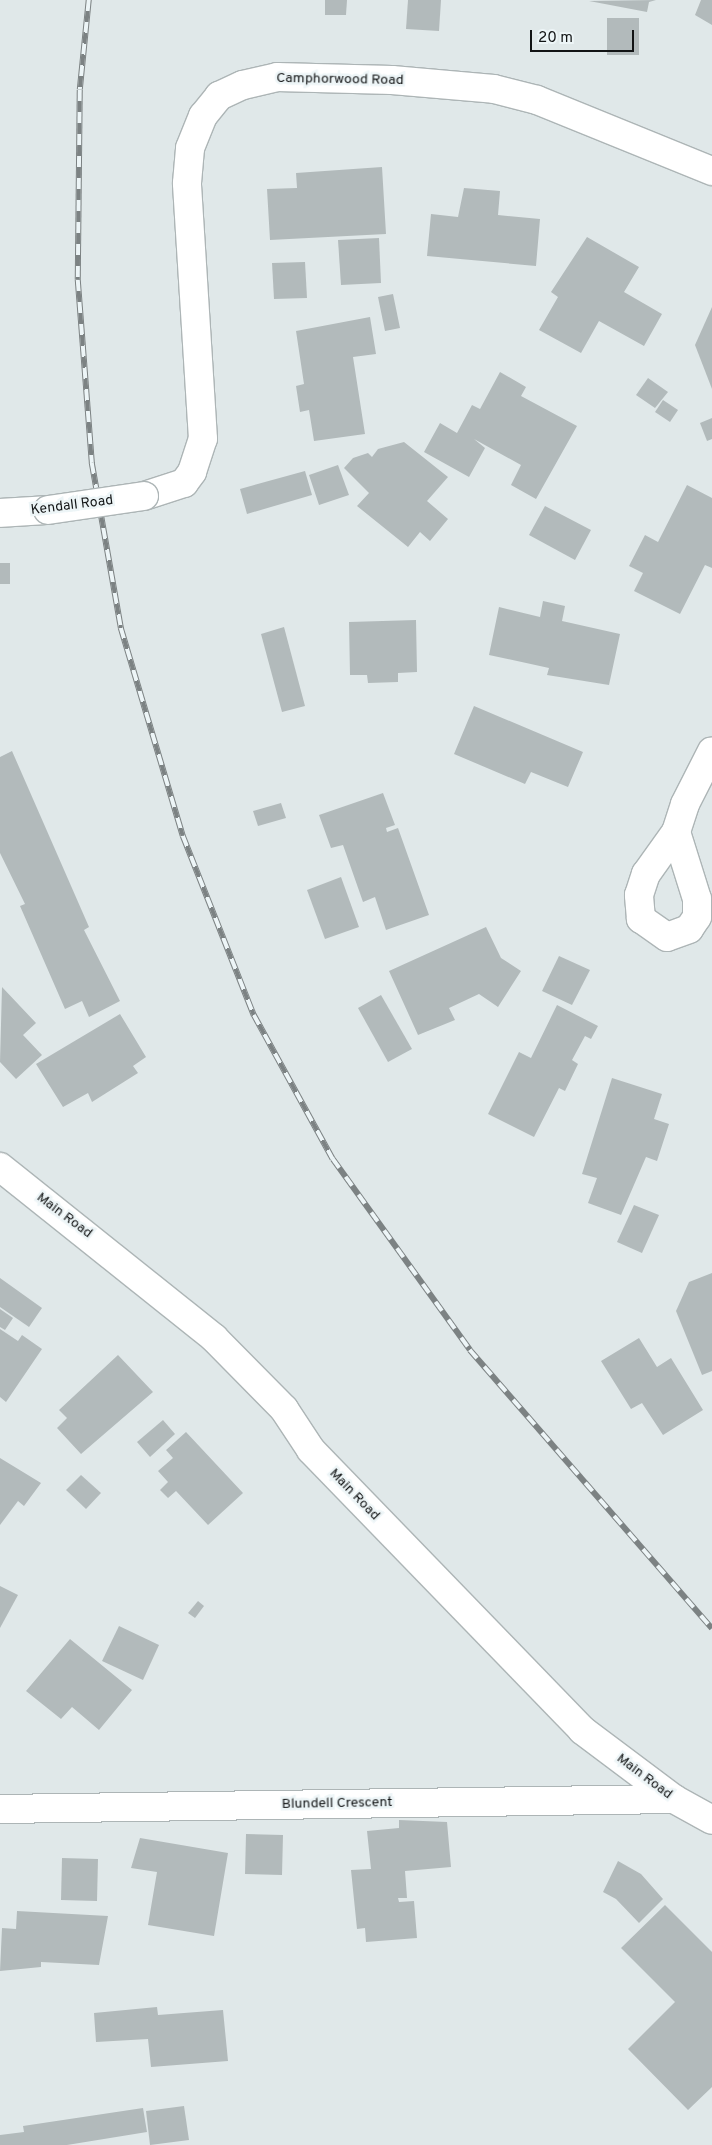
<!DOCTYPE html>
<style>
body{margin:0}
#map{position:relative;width:712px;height:2145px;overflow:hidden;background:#e0e8e9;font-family:Overpass,sans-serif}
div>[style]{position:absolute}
.building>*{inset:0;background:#b2babb}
.roads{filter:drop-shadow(1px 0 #adb5b6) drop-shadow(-1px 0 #adb5b6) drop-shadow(0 1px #adb5b6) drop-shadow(0 -1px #adb5b6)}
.street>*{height:28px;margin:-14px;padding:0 14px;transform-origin:14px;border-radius:14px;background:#fff}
.secondary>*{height:28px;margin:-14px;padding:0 14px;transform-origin:14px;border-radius:14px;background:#fff}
.rail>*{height:5.5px;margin-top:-2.75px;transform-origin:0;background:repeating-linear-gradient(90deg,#edf5f7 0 11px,#7c8283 0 22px);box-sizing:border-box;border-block:1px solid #7c8283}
.bridges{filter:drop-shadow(1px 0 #adb5b6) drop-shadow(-1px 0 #adb5b6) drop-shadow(0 1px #adb5b6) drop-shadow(0 -1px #adb5b6)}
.street-bridge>*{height:28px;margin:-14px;padding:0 14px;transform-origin:14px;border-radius:14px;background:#fff}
span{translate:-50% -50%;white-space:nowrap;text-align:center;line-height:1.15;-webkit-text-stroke:5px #edf5f7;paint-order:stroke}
.street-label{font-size:14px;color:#121415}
.scale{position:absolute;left:530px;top:30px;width:104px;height:22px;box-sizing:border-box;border:2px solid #121415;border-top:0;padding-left:6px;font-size:15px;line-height:18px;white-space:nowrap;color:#121415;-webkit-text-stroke:4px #edf5f7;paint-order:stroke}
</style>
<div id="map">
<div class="building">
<div style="clip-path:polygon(325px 0,347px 0,346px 15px,325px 15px)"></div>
<div style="clip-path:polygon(408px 0,441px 0,439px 31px,406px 29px)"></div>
<div style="clip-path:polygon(656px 0,649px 2px,647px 12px,589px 1px)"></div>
<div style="clip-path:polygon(701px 0,712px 0,712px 25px,695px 15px)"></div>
<div style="clip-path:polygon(607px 18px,639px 18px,639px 55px,607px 55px)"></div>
<div style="clip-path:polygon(382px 167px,386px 234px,270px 240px,267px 189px,297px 188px,296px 173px)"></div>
<div style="clip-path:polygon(464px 188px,500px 191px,498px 215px,540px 219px,536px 266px,427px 256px,431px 214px,458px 217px)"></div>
<div style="clip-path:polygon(587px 237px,639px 267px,624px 292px,662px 314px,644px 346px,599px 321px,581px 353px,539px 330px,558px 297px,551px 292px)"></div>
<div style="clip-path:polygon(379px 238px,381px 283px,341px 285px,338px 240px)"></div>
<div style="clip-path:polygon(305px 262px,307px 298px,274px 299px,272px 263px)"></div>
<div style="clip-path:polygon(393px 294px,400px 328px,385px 331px,378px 297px)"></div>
<div style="clip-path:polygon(712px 307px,712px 389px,695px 345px)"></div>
<div style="clip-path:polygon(370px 317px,376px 354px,353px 357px,365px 434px,314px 441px,309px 410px,300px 412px,296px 386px,304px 384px,296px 331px)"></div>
<div style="clip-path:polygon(500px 372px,526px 387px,521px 396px,577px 426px,536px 499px,511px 485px,521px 465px,474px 439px,485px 448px,469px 477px,424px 452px,440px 423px,457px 433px,472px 405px,480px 409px)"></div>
<div style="clip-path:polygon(648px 378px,668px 392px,655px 408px,636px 395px)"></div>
<div style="clip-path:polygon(663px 400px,678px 410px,670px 422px,655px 412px)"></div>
<div style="clip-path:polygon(712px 418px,712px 439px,707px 441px,700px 423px)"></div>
<div style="clip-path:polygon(404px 442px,448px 477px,427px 501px,448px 519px,430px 541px,420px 532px,408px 547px,357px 506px,369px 493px,344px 468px,353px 458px,368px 453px,372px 457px,378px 449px)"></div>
<div style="clip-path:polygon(338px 465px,349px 495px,319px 505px,309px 475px)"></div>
<div style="clip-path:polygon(305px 471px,312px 495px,247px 514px,240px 489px)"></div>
<div style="clip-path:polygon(687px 485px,712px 498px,712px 568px,705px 565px,680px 614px,634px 591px,643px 573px,629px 566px,645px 535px,658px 542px)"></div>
<div style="clip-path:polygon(545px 506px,591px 530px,575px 560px,529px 535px)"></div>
<div style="clip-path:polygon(0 563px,10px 563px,10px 584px,0 584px)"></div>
<div style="clip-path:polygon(543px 601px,565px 606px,562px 621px,620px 634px,609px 685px,547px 675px,549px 668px,489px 655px,499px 607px,540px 617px)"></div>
<div style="clip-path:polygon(416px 620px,417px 672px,398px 673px,398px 682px,368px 683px,367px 675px,350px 675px,349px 622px)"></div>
<div style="clip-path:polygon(284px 627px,305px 706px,282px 712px,261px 634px)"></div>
<div style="clip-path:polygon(474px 706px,583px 752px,568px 787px,531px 772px,525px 784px,454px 754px)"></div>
<div style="clip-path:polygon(12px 751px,89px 927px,84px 930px,120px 1001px,89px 1017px,82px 1001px,65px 1009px,20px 906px,25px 904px,0 853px,0 757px)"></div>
<div style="clip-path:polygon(383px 793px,395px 825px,386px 828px,387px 832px,398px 828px,429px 915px,386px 930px,375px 897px,363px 902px,343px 845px,331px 848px,319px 815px)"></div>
<div style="clip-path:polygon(281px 803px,286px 818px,258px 826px,253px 811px)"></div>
<div style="clip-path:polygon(341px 877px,359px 927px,325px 939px,307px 890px)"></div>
<div style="clip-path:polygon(486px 927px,501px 958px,521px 971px,498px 1007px,479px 994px,449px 1008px,455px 1020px,418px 1035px,389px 971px)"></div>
<div style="clip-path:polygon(559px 956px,590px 970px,572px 1005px,542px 991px)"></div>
<div style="clip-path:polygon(2px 987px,36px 1023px,23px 1035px,42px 1055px,16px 1079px,0 1062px)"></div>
<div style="clip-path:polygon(381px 995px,412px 1049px,388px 1062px,358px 1008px)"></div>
<div style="clip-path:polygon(557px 1005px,598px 1026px,591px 1039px,585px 1036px,572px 1060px,578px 1064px,565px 1091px,559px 1088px,534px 1137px,488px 1114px,519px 1052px,531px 1058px)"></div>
<div style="clip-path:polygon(120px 1014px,146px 1057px,133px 1066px,138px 1073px,92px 1102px,88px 1093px,63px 1107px,36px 1064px)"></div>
<div style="clip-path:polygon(612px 1078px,662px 1094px,654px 1119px,669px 1124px,657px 1161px,646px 1157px,621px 1215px,588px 1203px,597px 1178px,582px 1174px)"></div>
<div style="clip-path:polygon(634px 1205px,659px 1215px,642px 1253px,617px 1242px)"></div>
<div style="clip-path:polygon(712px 1273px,712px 1371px,702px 1375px,676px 1311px,689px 1282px)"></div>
<div style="clip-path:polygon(0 1278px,42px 1308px,29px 1327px,0 1307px)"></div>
<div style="clip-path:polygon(0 1309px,13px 1318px,5px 1330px,0 1327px)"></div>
<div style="clip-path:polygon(0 1329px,18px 1341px,22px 1335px,42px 1349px,6px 1402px,0 1397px)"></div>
<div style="clip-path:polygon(639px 1338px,657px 1367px,671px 1358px,703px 1410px,663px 1435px,642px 1403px,631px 1409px,601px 1361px)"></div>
<div style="clip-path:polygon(118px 1355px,153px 1392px,81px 1454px,57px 1428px,67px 1418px,59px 1410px)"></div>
<div style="clip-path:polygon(163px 1420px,175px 1434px,150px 1457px,137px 1442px)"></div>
<div style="clip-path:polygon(186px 1432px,243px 1493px,208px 1525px,176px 1491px,168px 1498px,160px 1490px,168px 1482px,158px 1471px,173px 1458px,166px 1450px)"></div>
<div style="clip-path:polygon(0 1458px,41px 1483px,24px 1506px,18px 1501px,0 1525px)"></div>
<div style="clip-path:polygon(81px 1475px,101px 1493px,86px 1509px,66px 1490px)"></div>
<div style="clip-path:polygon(0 1586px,18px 1595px,0 1628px)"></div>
<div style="clip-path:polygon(198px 1601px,204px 1606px,195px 1618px,188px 1613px)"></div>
<div style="clip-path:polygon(119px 1626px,159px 1645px,143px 1680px,102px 1661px)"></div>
<div style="clip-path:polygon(70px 1639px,132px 1690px,99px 1730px,72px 1707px,61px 1719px,26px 1691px)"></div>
<div style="clip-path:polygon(399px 1820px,447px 1822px,451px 1867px,405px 1871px,407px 1898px,398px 1898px,399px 1902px,414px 1901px,417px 1938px,366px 1942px,365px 1928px,357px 1929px,351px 1870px,371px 1869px,367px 1831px,399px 1828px)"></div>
<div style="clip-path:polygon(246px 1834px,283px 1835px,282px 1875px,245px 1874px)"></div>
<div style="clip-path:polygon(140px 1838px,228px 1853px,214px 1936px,148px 1925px,157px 1872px,131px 1868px)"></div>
<div style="clip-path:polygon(62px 1858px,98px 1859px,97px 1901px,61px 1900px)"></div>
<div style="clip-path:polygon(618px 1861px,641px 1874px,663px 1899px,639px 1923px,616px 1899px,603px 1892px)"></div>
<div style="clip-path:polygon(665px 1905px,712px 1952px,712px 2087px,688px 2110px,628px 2049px,675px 2002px,621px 1948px)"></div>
<div style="clip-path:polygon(17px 1911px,108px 1916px,99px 1965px,41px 1962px,41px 1967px,0 1971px,2px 1928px,16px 1929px)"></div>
<div style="clip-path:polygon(157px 2007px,158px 2015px,223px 2010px,228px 2061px,151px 2067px,148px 2039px,96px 2042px,94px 2013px)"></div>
<div style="clip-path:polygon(184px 2106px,189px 2140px,150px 2145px,146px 2111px)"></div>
<div style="clip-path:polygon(143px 2108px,147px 2132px,67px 2145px,0 2145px,0 2135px,24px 2132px,23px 2126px)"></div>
</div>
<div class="roads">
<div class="street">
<div style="left:144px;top:496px;width:42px;rotate:-18deg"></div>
<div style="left:184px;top:483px;width:14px;rotate:-54deg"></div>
<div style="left:192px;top:472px;width:35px;rotate:-72deg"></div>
<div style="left:203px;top:439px;width:256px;rotate:-93.6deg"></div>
<div style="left:187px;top:183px;width:35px;rotate:-85deg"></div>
<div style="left:190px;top:148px;width:35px;rotate:-68deg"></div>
<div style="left:203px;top:116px;width:26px;rotate:-51deg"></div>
<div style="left:219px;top:96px;width:26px;rotate:-25deg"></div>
<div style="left:243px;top:85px;width:35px;rotate:-13deg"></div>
<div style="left:277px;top:77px;width:115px;rotate:1.5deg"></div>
<div style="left:392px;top:80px;width:102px;rotate:5deg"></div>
<div style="left:494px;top:89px;width:44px;rotate:14.3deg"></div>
<div style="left:537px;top:100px;width:189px;rotate:22.1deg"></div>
<div style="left:0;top:513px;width:48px;rotate:-3.6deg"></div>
<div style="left:676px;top:832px;width:70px;rotate:72.6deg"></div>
<div style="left:697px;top:899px;width:18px;rotate:90deg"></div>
<div style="left:697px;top:917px;width:14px;rotate:124deg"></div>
<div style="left:689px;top:929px;width:23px;rotate:160deg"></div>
<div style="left:667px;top:937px;width:32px;rotate:-145deg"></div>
<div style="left:641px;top:919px;width:24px;rotate:-95deg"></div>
<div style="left:639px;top:895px;width:22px;rotate:-72deg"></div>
<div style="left:646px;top:874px;width:52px;rotate:-54.5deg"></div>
<div style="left:676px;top:832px;width:29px;rotate:-72deg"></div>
<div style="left:685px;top:804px;width:59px;rotate:-63deg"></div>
<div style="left:0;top:1809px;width:674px;rotate:-0.85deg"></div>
</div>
<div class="secondary">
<div style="left:0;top:1167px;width:274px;rotate:38.6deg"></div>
<div style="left:214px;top:1338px;width:100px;rotate:45.4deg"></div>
<div style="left:284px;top:1409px;width:49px;rotate:56.6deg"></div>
<div style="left:311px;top:1450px;width:390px;rotate:45.9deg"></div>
<div style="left:582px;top:1730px;width:115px;rotate:36.9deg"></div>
<div style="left:674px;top:1799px;width:43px;rotate:28.9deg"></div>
</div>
</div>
<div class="rail">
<div style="left:89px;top:0;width:90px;rotate:95.7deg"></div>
<div style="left:80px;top:90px;width:190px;rotate:90.6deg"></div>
<div style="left:78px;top:280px;width:184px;rotate:85.6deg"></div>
<div style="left:92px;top:463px;width:168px;rotate:80deg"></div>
<div style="left:121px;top:628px;width:217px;rotate:73.4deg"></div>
<div style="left:183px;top:836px;width:193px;rotate:68.4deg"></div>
<div style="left:254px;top:1015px;width:164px;rotate:61.3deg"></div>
<div style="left:333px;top:1159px;width:235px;rotate:54.3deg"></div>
<div style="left:470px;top:1350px;width:369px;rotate:49deg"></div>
</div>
<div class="bridges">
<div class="street-bridge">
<div style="left:48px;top:510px;width:97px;rotate:-8.3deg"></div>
</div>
</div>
<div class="street-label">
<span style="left:340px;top:80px;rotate:1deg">Camphorwood Road</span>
<span style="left:72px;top:506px;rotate:-7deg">Kendall Road</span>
<span style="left:64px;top:1216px;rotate:37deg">Main Road</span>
<span style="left:354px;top:1495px;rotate:46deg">Main Road</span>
<span style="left:644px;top:1777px;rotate:37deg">Main Road</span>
<span style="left:337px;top:1804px;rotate:-1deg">Blundell Crescent</span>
</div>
<div class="scale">20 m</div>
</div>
